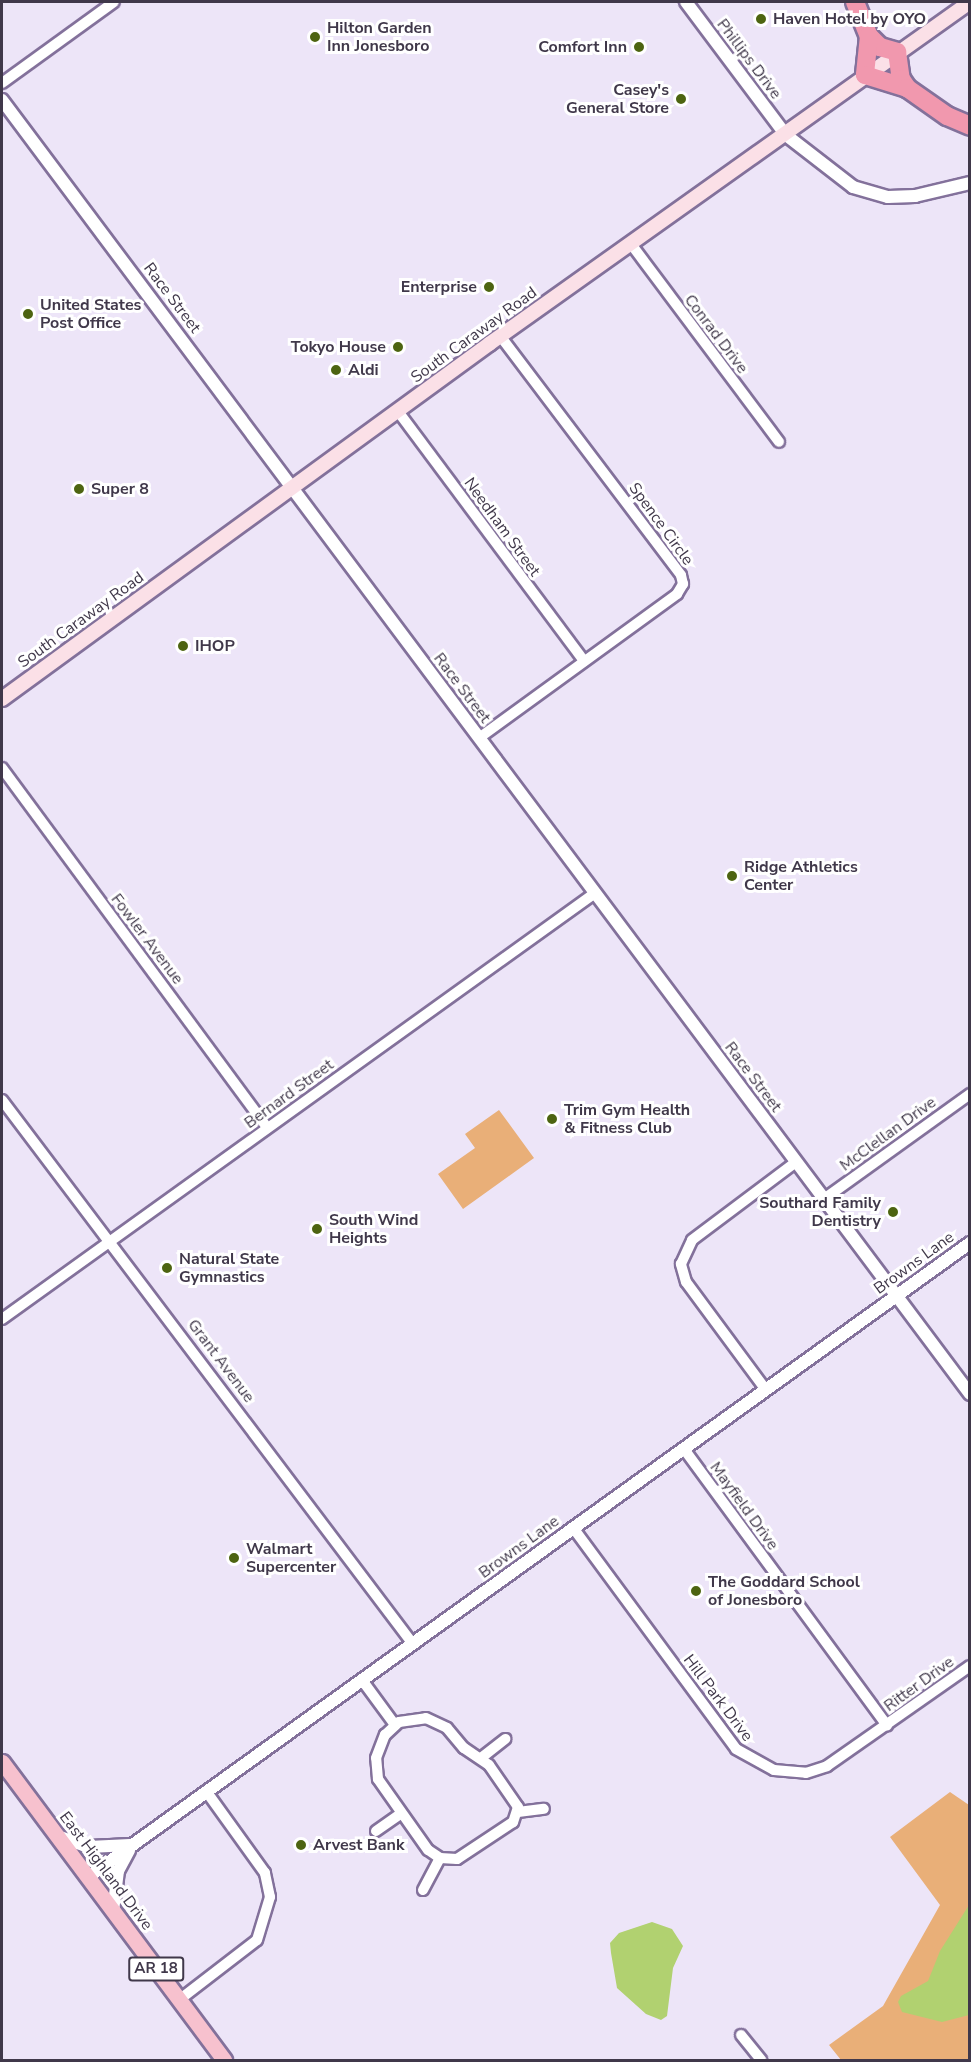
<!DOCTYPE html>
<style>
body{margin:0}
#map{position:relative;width:971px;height:2062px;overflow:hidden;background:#ede5f8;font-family:"Nunito Sans",sans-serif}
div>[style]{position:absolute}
.green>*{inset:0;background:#e9af78}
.water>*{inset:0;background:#b1d170}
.roads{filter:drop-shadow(2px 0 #83719b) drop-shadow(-2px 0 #83719b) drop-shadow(0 2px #83719b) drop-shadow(0 -2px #83719b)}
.minor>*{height:10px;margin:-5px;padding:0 5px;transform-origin:5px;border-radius:5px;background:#fff}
.tertiary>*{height:12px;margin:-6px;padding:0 6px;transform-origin:6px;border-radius:6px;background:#fff}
.secondary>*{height:14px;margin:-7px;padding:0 7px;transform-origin:7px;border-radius:7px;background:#fbe0e7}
.primary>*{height:15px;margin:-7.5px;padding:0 7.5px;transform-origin:7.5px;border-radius:7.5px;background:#f7c1ce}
.motorway>*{height:18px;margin:-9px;padding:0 9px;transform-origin:9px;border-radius:9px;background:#f198ae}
.dots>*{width:16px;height:16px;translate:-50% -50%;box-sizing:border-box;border:3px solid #fff;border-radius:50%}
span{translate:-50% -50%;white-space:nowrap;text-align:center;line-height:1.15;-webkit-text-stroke:6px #fff;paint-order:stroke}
.shield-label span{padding:2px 4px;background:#fff;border:2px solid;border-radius:4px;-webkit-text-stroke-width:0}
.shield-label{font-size:15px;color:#40384a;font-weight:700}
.poi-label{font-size:16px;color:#40384a;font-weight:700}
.left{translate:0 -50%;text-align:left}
.right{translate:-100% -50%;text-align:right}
.street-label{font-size:16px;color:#40384a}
.frame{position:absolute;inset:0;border:3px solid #40384a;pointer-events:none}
</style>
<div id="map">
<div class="green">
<div style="clip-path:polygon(499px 1110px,534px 1158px,463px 1209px,438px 1174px,475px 1148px,465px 1134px)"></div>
<div style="clip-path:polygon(950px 1792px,969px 1805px,969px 2060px,841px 2060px,829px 2045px,883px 2006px,940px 1905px,890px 1837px)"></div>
</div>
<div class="water">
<div style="clip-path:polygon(969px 1905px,969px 2015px,942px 2022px,902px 2012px,898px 2002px,901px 1996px,928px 1981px,940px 1951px)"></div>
<div style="clip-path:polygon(652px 1922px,672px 1929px,683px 1946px,673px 1968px,667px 2016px,661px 2020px,646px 2014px,617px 1988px,611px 1953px,610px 1943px,619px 1933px)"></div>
</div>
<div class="roads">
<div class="minor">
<div style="left:2px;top:83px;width:138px;rotate:-35.9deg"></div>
<div style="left:631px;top:244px;width:247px;rotate:53.2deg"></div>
<div style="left:397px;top:410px;width:313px;rotate:53.3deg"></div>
<div style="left:479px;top:738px;width:245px;rotate:-36deg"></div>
<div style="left:677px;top:594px;width:12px;rotate:-59deg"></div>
<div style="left:683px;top:584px;width:9px;rotate:-103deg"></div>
<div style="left:681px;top:575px;width:300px;rotate:-127.1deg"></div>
<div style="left:2px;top:768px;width:447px;rotate:53.6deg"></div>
<div style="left:2px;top:1100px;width:682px;rotate:52.93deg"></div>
<div style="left:824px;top:1199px;width:180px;rotate:-35.7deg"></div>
<div style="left:2px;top:1319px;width:730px;rotate:-35.69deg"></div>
<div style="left:766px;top:1390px;width:134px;rotate:-126.5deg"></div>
<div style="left:686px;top:1282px;width:19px;rotate:-106deg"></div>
<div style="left:681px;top:1264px;width:26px;rotate:-65deg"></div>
<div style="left:692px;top:1240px;width:130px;rotate:-36.9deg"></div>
<div style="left:684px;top:1449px;width:343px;rotate:53.7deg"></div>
<div style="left:574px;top:1529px;width:273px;rotate:53.6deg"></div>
<div style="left:736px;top:1749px;width:43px;rotate:28.9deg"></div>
<div style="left:774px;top:1770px;width:32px;rotate:5deg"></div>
<div style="left:806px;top:1773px;width:22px;rotate:-18deg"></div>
<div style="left:827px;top:1766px;width:174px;rotate:-35deg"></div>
<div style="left:362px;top:1680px;width:56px;rotate:53.7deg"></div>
<div style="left:426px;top:1718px;width:23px;rotate:25deg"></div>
<div style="left:447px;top:1728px;width:26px;rotate:50deg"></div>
<div style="left:464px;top:1748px;width:30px;rotate:34deg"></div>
<div style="left:489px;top:1765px;width:51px;rotate:55.4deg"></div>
<div style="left:518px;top:1807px;width:16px;rotate:108deg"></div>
<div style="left:513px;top:1822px;width:67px;rotate:146.5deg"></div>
<div style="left:457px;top:1859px;width:17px;rotate:-177deg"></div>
<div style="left:440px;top:1858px;width:14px;rotate:-146deg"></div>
<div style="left:428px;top:1850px;width:87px;rotate:-125.2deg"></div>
<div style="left:378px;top:1779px;width:21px;rotate:-95deg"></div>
<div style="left:376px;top:1758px;width:25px;rotate:-69deg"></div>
<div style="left:385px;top:1735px;width:19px;rotate:-43deg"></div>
<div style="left:399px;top:1722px;width:27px;rotate:-8deg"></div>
<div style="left:481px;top:1758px;width:31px;rotate:-38deg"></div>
<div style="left:518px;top:1812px;width:26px;rotate:-7deg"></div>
<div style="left:376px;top:1831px;width:29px;rotate:-35deg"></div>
<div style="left:423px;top:1890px;width:36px;rotate:-62deg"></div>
<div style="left:179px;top:2000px;width:98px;rotate:-37.6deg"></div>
<div style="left:257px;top:1940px;width:45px;rotate:-73.2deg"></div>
<div style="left:270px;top:1897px;width:25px;rotate:-102deg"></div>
<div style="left:265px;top:1873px;width:101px;rotate:-125.7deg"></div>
<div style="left:741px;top:2035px;width:32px;rotate:51deg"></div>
</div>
<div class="tertiary">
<div style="left:686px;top:2px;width:166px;rotate:53.1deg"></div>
<div style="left:786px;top:135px;width:85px;rotate:37.8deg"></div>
<div style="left:853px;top:187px;width:36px;rotate:16deg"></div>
<div style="left:888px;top:197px;width:27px;rotate:-2deg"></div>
<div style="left:915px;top:196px;width:57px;rotate:-13.3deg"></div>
<div style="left:2px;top:100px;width:1616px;rotate:53.2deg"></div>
<div style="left:57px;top:1836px;width:34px;rotate:19deg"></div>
<div style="left:89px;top:1847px;width:41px;rotate:-2.8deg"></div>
<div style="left:88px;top:1877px;width:1086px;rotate:-35.71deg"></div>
<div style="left:113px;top:1911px;width:40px;rotate:-82.9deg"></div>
<div style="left:118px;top:1871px;width:24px;rotate:-62deg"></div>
</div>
<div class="secondary">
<div style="left:2px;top:699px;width:603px;rotate:-36.09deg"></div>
<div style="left:489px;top:344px;width:590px;rotate:-35.41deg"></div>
</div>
<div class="primary">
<div style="left:2px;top:1762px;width:372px;rotate:53.3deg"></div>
</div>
<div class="motorway">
<div style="left:855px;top:2px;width:37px;rotate:68deg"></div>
<div style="left:869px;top:36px;width:16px;rotate:45deg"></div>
<div style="left:880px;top:47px;width:18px;rotate:16deg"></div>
<div style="left:897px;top:52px;width:27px;rotate:82deg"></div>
<div style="left:901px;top:79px;width:11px;rotate:56deg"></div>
<div style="left:869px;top:36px;width:39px;rotate:96deg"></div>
<div style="left:865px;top:75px;width:44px;rotate:17.2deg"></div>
<div style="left:907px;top:88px;width:49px;rotate:35deg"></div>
<div style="left:947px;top:116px;width:25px;rotate:23deg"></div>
</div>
</div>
<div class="dots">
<div style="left:761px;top:19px;background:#4d6411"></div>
<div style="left:315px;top:37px;background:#4d6411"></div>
<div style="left:639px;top:47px;background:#4d6411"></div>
<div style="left:681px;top:99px;background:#4d6411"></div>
<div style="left:489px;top:287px;background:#4d6411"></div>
<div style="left:28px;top:314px;background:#4d6411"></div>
<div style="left:398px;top:347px;background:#4d6411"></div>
<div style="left:336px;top:370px;background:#4d6411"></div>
<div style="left:79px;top:489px;background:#4d6411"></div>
<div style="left:183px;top:646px;background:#4d6411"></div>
<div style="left:732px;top:876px;background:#4d6411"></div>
<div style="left:552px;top:1119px;background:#4d6411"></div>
<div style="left:893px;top:1212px;background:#4d6411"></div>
<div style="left:317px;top:1229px;background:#4d6411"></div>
<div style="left:167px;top:1268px;background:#4d6411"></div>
<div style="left:234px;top:1558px;background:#4d6411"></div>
<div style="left:696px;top:1591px;background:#4d6411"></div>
<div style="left:301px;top:1845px;background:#4d6411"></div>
</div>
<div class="shield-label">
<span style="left:156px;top:1969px">AR 18</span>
</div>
<div class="poi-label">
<span class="left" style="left:773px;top:19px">Haven Hotel by OYO</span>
<span class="left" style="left:327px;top:37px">Hilton Garden<br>Inn Jonesboro</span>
<span class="right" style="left:627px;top:47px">Comfort Inn</span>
<span class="right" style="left:669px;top:99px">Casey's<br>General Store</span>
<span class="right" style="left:477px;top:287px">Enterprise</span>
<span class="left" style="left:40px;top:314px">United States<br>Post Office</span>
<span class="right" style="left:386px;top:347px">Tokyo House</span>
<span class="left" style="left:348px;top:370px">Aldi</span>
<span class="left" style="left:91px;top:489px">Super 8</span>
<span class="left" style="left:195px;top:646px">IHOP</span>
<span class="left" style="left:744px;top:876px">Ridge Athletics<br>Center</span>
<span class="left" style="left:564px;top:1119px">Trim Gym Health<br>&amp; Fitness Club</span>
<span class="right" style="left:881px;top:1212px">Southard Family<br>Dentistry</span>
<span class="left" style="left:329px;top:1229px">South Wind<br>Heights</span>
<span class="left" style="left:179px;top:1268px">Natural State<br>Gymnastics</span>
<span class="left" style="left:246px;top:1558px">Walmart<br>Supercenter</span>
<span class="left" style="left:708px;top:1591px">The Goddard School<br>of Jonesboro</span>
<span class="left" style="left:313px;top:1845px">Arvest Bank</span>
</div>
<div class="street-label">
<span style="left:749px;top:59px;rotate:53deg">Phillips Drive</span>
<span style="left:172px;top:298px;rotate:53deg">Race Street</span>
<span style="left:716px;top:334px;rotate:53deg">Conrad Drive</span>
<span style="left:474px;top:335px;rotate:-36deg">South Caraway Road</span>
<span style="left:661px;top:524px;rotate:54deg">Spence Circle</span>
<span style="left:502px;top:527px;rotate:54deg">Needham Street</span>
<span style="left:81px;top:620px;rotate:-36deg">South Caraway Road</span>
<span style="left:462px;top:688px;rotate:53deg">Race Street</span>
<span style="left:147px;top:939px;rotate:53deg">Fowler Avenue</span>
<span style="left:753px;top:1077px;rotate:53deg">Race Street</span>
<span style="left:289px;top:1094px;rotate:-36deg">Bernard Street</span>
<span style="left:888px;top:1134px;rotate:-36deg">McClellan Drive</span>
<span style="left:914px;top:1263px;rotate:-36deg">Browns Lane</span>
<span style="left:221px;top:1361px;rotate:53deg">Grant Avenue</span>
<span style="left:744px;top:1506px;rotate:54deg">Mayfield Drive</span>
<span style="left:519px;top:1547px;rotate:-36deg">Browns Lane</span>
<span style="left:919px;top:1684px;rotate:-36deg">Ritter Drive</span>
<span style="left:718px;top:1698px;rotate:53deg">Hill Park Drive</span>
<span style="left:106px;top:1871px;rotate:53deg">East Highland Drive</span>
</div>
<div class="frame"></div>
</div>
